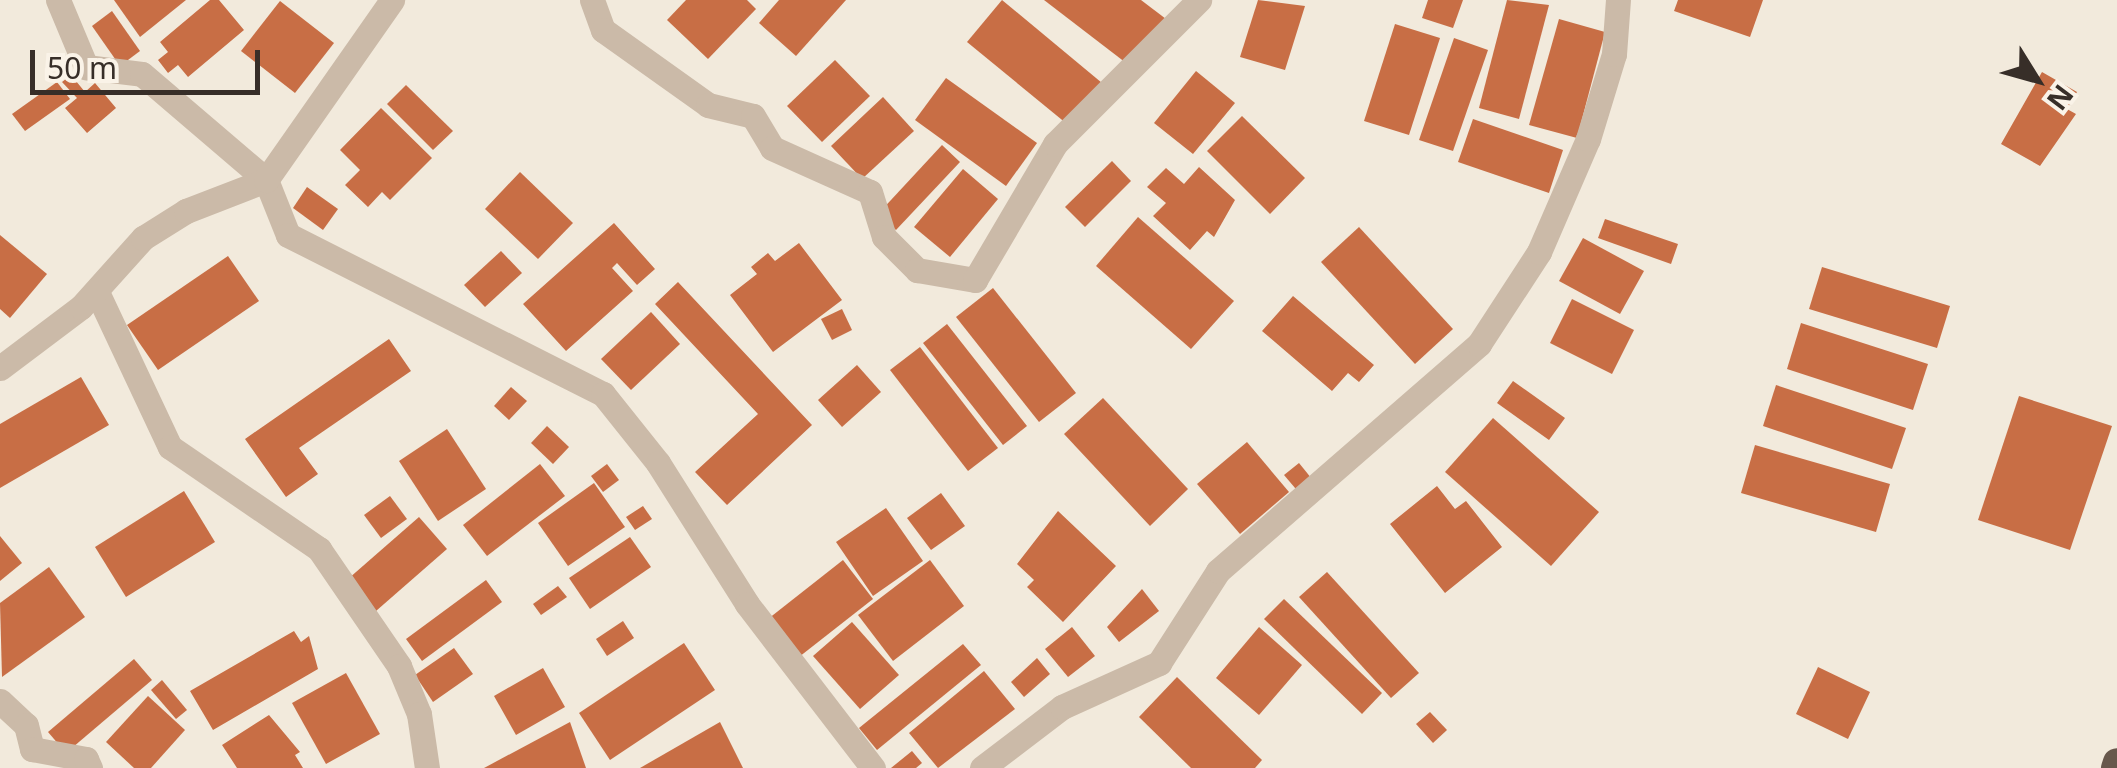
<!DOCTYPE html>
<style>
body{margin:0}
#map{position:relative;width:2117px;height:768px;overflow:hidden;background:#f2eadc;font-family:"Noto Sans",sans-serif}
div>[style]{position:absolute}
.building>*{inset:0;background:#c86e45}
.minor>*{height:25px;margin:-12.5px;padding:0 12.5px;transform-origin:12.5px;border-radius:12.5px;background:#cbbaa8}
.trunk>*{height:28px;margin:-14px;padding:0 14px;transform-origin:14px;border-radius:14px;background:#68584c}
span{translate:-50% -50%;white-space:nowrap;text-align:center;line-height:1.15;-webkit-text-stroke:8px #faf3e8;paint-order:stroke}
.north{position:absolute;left:1987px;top:30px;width:100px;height:100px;-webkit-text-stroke:8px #faf3e8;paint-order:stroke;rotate:127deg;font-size:28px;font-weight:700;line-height:40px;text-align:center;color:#372e28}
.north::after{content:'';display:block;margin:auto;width:35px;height:45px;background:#372e28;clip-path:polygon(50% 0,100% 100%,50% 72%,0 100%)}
.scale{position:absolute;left:30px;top:50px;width:230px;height:45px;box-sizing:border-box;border:5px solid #372e28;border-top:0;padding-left:12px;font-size:30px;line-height:35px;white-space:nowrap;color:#372e28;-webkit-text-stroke:8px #faf3e8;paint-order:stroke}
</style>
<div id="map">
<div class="building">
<div style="clip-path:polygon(114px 0,186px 0,140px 37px)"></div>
<div style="clip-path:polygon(210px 0,219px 0,244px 30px,188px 77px,178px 65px,168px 73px,158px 60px,168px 52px,160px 42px)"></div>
<div style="clip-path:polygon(686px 0,747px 0,756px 9px,708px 59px,667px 20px)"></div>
<div style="clip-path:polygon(779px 0,846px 0,796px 56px,759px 23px)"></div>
<div style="clip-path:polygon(1002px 0,1102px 83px,1067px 124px,967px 42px)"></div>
<div style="clip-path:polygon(1044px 0,1141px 0,1166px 19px,1130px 66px)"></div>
<div style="clip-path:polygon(1258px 0,1305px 6px,1285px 70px,1240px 57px)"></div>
<div style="clip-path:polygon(1428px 0,1463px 0,1453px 28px,1422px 18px)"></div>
<div style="clip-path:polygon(1507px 0,1549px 5px,1519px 119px,1479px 108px)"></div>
<div style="clip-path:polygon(1678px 0,1763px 0,1750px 37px,1674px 11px)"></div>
<div style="clip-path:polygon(280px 1px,334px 43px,295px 93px,241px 51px)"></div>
<div style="clip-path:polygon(112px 11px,140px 51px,120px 66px,92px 26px)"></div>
<div style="clip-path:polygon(1559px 19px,1605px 32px,1577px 138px,1529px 125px)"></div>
<div style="clip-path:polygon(1395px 24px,1440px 38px,1409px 135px,1364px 121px)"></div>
<div style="clip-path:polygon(1454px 38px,1488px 50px,1453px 151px,1419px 140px)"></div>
<div style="clip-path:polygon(835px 60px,870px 96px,822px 142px,787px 106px)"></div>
<div style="clip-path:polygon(1196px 71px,1235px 103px,1193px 154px,1154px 123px)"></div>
<div style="clip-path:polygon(2042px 72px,2077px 92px,2067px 109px,2076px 114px,2040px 166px,2001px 144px)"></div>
<div style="clip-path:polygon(71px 75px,85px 92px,95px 83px,116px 108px,87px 133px,65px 108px,77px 98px,62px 82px)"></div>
<div style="clip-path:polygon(946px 78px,1037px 143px,1006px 186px,915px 120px)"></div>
<div style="clip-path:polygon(57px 82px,70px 99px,25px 131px,12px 114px)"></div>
<div style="clip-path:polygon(406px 85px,453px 131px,433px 150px,387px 104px)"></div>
<div style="clip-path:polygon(883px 97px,914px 131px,862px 179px,831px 146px)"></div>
<div style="clip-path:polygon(381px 108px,432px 158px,390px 200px,382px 192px,368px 207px,345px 185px,360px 170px,340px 150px)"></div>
<div style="clip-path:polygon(1242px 116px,1305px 178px,1270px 214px,1207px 151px)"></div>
<div style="clip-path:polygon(1473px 119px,1563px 150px,1549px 193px,1458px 162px)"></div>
<div style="clip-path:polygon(942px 145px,960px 162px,896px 230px,878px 214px)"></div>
<div style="clip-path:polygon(1112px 161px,1131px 181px,1085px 227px,1065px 207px)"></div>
<div style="clip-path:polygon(1199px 167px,1235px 200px,1214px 237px,1207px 231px,1190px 250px,1153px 216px,1166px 203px,1147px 187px,1166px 168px,1184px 184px)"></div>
<div style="clip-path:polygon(963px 169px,998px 199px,950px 257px,914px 227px)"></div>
<div style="clip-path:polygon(520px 172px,573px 223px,538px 259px,485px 209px)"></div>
<div style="clip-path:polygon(307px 187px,338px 209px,323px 230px,293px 208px)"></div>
<div style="clip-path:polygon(1138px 217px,1234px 301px,1191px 349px,1096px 266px)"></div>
<div style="clip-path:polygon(1605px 219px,1678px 244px,1671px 264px,1598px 238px)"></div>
<div style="clip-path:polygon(614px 223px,655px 269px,637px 285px,617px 263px,612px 268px,633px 291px,566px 351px,523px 304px)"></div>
<div style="clip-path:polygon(1359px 227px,1453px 329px,1415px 364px,1321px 262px)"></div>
<div style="clip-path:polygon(0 235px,47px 274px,10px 318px,0 309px)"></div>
<div style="clip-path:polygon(1583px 238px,1644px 271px,1620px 314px,1559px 281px)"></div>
<div style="clip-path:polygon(799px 243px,842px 300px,773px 352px,730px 295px,757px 274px,751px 267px,768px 253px,775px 261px)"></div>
<div style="clip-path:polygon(501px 251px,522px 273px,485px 307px,464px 285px)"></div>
<div style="clip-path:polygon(228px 256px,259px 301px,158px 370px,127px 325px)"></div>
<div style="clip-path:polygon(1822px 267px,1950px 306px,1937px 348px,1809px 309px)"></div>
<div style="clip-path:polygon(678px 282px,812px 425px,727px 505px,695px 472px,758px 414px,655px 304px)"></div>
<div style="clip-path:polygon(993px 288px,1076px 393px,1039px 422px,956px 317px)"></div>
<div style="clip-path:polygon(1293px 296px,1374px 365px,1359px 382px,1348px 373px,1332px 391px,1262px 331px)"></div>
<div style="clip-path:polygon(1572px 299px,1634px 330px,1612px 374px,1550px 343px)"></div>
<div style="clip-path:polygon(842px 309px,852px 330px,832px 340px,821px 319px)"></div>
<div style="clip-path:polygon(651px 312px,680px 344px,631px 390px,601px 359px)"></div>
<div style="clip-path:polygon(1801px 323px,1928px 364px,1913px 410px,1787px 369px)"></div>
<div style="clip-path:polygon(947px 324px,1027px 426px,1003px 445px,923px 343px)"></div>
<div style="clip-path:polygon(389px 339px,411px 371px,299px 448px,318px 474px,286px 497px,245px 439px)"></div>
<div style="clip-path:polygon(920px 347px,998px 448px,968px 471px,890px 370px)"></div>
<div style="clip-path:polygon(857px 365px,881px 392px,842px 427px,818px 400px)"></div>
<div style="clip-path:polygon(81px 377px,109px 425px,0 488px,0 424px)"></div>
<div style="clip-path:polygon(1513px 381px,1565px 418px,1549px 440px,1497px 403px)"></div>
<div style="clip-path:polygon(1776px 385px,1906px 428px,1892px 469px,1763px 426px)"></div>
<div style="clip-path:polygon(511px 387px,527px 401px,509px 420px,494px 406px)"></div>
<div style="clip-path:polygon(2019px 396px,2112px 426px,2070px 550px,1978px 520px)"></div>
<div style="clip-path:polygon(1103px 398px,1188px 489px,1150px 526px,1064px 434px)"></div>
<div style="clip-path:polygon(1493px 418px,1599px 512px,1551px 566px,1445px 472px)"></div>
<div style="clip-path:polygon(547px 426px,569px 447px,553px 464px,531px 443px)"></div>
<div style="clip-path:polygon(447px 429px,486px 489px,438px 521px,399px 461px)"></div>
<div style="clip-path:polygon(1247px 442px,1289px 492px,1240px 534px,1197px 484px)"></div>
<div style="clip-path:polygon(1755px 445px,1890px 484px,1876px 532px,1741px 493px)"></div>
<div style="clip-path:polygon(1299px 463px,1316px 484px,1301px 495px,1284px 475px)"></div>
<div style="clip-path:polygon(540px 464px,565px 496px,487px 556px,463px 525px)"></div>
<div style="clip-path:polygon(607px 464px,619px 480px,603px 492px,591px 476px)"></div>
<div style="clip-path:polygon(594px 483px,625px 527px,568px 566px,538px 523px)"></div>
<div style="clip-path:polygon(1437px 486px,1455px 509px,1466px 501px,1502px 547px,1445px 593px,1390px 524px)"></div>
<div style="clip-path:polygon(184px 491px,215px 542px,126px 597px,95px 547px)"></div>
<div style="clip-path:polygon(941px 493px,965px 526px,931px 550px,907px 518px)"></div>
<div style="clip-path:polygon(390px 496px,407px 519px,381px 538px,364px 515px)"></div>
<div style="clip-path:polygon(643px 506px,652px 519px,635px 530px,626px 517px)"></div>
<div style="clip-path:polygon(886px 508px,923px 561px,873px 596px,836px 542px)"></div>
<div style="clip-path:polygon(1058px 511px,1116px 566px,1063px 622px,1027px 587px,1034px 580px,1017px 564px)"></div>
<div style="clip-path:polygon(419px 517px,447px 549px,376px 611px,348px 579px)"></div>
<div style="clip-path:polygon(0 536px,22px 563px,0 581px)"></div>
<div style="clip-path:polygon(630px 537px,651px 567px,590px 609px,569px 578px)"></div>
<div style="clip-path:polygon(843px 560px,873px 599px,799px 657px,768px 619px)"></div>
<div style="clip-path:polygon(930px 560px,964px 606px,893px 661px,858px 615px)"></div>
<div style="clip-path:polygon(49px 567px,85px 617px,2px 677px,0 603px)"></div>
<div style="clip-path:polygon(1327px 572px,1419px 673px,1391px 698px,1299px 597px)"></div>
<div style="clip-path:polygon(486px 580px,502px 602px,422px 661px,406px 639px)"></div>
<div style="clip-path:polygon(558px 586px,567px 597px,541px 615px,533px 604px)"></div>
<div style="clip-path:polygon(1142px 589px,1159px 611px,1119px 642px,1107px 627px)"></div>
<div style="clip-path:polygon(1284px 599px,1382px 693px,1362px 714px,1264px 619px)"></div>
<div style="clip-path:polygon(623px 621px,634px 638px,607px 656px,596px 639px)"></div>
<div style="clip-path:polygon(852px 622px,899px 675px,860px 709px,813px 656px)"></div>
<div style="clip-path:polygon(1072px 627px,1095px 656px,1068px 677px,1045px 649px)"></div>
<div style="clip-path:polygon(1259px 627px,1302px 665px,1259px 715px,1216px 678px)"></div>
<div style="clip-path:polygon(294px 631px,301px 642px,309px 636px,318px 669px,213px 730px,190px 691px)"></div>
<div style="clip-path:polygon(684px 643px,715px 690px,610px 760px,579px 713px)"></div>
<div style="clip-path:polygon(963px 644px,981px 665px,877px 750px,859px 728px)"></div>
<div style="clip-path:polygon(454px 648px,473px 674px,433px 702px,415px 675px)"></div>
<div style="clip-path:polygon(1037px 658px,1050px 674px,1024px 697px,1011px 682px)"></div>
<div style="clip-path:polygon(134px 659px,152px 680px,66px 753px,48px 732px)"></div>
<div style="clip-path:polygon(1818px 667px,1870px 692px,1848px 739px,1796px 714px)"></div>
<div style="clip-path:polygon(543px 668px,565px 707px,516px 735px,494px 696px)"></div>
<div style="clip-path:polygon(984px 671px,1015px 709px,938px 768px,909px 733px)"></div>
<div style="clip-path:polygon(346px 673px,380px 734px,326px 764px,292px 703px)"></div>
<div style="clip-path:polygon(1177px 677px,1262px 760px,1255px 768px,1191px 768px,1139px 717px)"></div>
<div style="clip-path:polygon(162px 680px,187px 710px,176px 719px,151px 690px)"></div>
<div style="clip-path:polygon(148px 696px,185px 730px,151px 768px,134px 768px,106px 742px)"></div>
<div style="clip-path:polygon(1430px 712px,1447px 730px,1433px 743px,1416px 724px)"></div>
<div style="clip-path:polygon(269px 715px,300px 752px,295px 755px,303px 768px,237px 768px,222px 745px)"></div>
<div style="clip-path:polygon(570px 722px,586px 768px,484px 768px)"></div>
<div style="clip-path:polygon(720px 722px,743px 768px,640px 768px)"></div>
<div style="clip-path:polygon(912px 751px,922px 763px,916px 768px,891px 768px)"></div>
</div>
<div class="minor">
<div style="left:58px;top:0;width:73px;rotate:67.3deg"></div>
<div style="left:86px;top:67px;width:56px;rotate:7.1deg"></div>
<div style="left:142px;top:74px;width:163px;rotate:40.5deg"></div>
<div style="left:266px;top:180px;width:59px;rotate:68.2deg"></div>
<div style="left:288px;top:235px;width:353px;rotate:26.8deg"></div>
<div style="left:603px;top:394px;width:88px;rotate:51.4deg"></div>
<div style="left:658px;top:463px;width:167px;rotate:57.7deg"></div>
<div style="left:747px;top:604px;width:207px;rotate:52.5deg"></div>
<div style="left:592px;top:0;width:32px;rotate:70deg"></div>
<div style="left:603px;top:30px;width:129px;rotate:35.5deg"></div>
<div style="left:708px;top:105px;width:46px;rotate:13.7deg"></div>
<div style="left:753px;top:116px;width:37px;rotate:59deg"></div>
<div style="left:772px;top:148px;width:107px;rotate:24.2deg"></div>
<div style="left:870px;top:192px;width:47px;rotate:72.7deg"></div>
<div style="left:884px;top:237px;width:47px;rotate:45deg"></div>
<div style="left:917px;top:270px;width:59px;rotate:9.8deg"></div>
<div style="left:975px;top:280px;width:158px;rotate:-59.5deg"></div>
<div style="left:1055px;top:144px;width:204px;rotate:-45deg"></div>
<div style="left:97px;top:292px;width:171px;rotate:64.8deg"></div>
<div style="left:170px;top:447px;width:181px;rotate:34.4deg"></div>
<div style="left:319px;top:549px;width:142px;rotate:55.6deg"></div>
<div style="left:399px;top:666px;width:52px;rotate:67.4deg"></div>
<div style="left:419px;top:714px;width:55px;rotate:81.6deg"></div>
<div style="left:0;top:368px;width:101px;rotate:-37deg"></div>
<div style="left:81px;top:307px;width:93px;rotate:-48.1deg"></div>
<div style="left:143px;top:238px;width:51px;rotate:-32.1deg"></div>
<div style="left:186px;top:211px;width:86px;rotate:-21.2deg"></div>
<div style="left:266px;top:180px;width:220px;rotate:-55deg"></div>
<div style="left:0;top:701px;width:35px;rotate:43deg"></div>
<div style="left:26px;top:725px;width:25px;rotate:76deg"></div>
<div style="left:32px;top:749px;width:55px;rotate:10.5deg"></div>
<div style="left:86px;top:759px;width:10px;rotate:66deg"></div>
<div style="left:982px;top:768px;width:101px;rotate:-37.3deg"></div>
<div style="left:1062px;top:707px;width:107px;rotate:-24.4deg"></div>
<div style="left:1159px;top:663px;width:109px;rotate:-57.3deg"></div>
<div style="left:1218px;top:571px;width:346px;rotate:-41deg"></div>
<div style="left:1479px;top:344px;width:110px;rotate:-56.9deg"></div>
<div style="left:1539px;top:252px;width:123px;rotate:-66.6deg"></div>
<div style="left:1588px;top:139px;width:89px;rotate:-73deg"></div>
<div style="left:1614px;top:54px;width:54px;rotate:-85.8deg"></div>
</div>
<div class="trunk">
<div style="left:2115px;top:768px;width:6px;rotate:-72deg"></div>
</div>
<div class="north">N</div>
<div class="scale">50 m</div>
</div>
